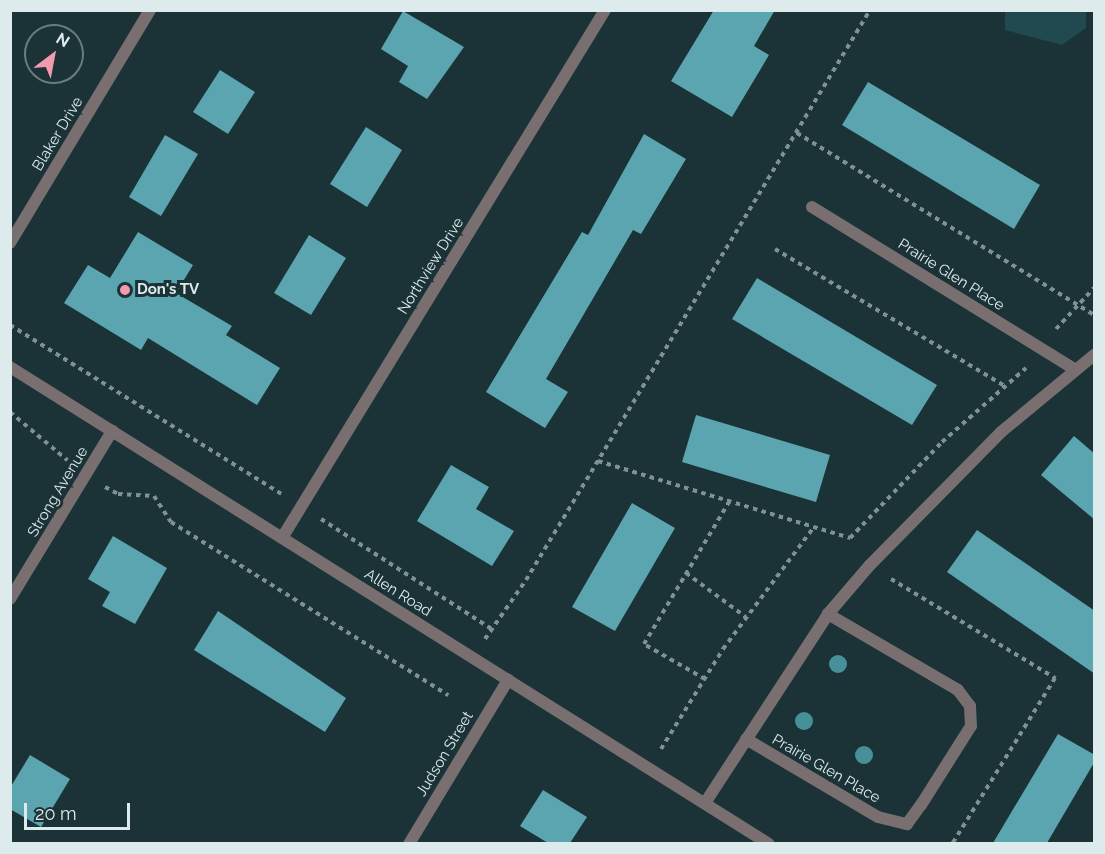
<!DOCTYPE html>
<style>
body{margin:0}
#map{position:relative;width:1105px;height:854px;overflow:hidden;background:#1b3236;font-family:Raleway,sans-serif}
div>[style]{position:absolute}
.green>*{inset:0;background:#214a50}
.building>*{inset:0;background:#5aa5af}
.path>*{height:4px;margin-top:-2px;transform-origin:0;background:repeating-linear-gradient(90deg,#7f9194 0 4.5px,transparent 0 9px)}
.street>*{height:12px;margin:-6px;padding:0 6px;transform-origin:6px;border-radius:6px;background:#796f71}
.trees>*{width:18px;height:18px;margin:-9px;border-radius:50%;background:#46909a}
.dots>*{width:16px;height:16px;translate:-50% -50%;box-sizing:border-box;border:3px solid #1b3236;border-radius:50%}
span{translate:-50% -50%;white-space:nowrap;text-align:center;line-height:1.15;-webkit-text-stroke:6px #1b3236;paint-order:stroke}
.street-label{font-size:15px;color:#ddebed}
.poi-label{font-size:15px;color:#ddebed;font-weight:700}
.left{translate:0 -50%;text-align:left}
.frame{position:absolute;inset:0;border:12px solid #ddebed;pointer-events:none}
.north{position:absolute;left:24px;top:24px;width:60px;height:60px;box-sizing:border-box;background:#1b3236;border:2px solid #697c7f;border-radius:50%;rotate:32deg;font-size:16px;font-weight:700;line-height:24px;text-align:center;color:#ddebed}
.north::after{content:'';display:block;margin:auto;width:21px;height:27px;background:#f29ab0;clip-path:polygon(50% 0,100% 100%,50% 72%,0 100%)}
.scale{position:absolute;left:24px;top:803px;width:106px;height:27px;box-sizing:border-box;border:3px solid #ddebed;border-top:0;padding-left:8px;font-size:18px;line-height:21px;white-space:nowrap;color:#ddebed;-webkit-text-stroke:4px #1b3236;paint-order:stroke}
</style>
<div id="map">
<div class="green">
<div style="clip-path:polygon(1005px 11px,1086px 11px,1086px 28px,1062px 45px,1005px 30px)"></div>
</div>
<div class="building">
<div style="clip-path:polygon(714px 10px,775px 10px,754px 46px,769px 55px,732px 117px,671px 81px)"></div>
<div style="clip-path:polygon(403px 11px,464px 47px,427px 99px,399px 82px,408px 66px,381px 49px)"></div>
<div style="clip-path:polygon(220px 70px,255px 92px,228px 134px,193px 112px)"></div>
<div style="clip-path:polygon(868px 82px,1040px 185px,1014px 229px,842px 125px)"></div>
<div style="clip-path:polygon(366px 127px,402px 150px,367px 207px,330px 184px)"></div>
<div style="clip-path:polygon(644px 134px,686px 159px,641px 234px,633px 230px,546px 379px,568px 392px,545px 428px,486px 392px,582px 232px,588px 235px)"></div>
<div style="clip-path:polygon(165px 135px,198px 154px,161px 216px,129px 197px)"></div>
<div style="clip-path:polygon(138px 232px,193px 265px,176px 293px,232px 326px,226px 335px,280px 368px,257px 405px,148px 338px,141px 350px,64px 303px,88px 265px,110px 278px)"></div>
<div style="clip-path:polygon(309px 235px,346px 258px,311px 315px,274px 293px)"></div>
<div style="clip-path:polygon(757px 278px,937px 385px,912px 425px,732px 319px)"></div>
<div style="clip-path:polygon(696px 415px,830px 455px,816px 502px,682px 462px)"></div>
<div style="clip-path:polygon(1074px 436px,1095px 454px,1095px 520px,1041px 475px)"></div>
<div style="clip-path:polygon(451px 465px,489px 487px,476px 509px,514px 531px,492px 566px,417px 521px)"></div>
<div style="clip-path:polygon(632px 503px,675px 528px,615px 631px,572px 607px)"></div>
<div style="clip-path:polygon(977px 530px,1095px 611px,1095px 674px,947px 572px)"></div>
<div style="clip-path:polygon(113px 536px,167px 568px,135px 624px,102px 606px,110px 592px,88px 579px)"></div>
<div style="clip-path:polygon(218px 611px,346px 698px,325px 732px,194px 650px)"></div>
<div style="clip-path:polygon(1058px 734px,1095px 755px,1095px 761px,1047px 843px,993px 843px)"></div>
<div style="clip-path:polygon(30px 755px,70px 779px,41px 827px,10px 809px,10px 788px)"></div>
<div style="clip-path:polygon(543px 790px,587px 817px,570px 843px,548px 843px,520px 826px)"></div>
</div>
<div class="path">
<div style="left:797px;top:133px;width:348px;rotate:31.5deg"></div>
<div style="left:775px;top:249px;width:268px;rotate:30.8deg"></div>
<div style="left:10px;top:325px;width:320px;rotate:31.9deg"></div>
<div style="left:1056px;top:329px;width:56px;rotate:-47.2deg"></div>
<div style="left:10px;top:412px;width:75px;rotate:40.1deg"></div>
<div style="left:598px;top:461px;width:264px;rotate:17deg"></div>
<div style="left:850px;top:538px;width:133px;rotate:-46.2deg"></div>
<div style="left:942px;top:442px;width:112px;rotate:-41.4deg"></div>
<div style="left:105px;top:487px;width:15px;rotate:28deg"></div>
<div style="left:118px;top:494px;width:36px;rotate:3deg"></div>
<div style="left:154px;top:496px;width:31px;rotate:57deg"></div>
<div style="left:171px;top:522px;width:327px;rotate:32deg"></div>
<div style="left:321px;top:519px;width:203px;rotate:32.8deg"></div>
<div style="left:686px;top:573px;width:74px;rotate:36.3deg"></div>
<div style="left:891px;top:579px;width:192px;rotate:31.1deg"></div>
<div style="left:1055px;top:678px;width:195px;rotate:121.8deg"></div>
<div style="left:485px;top:639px;width:72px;rotate:-55.2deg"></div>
<div style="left:526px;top:580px;width:666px;rotate:-58.89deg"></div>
<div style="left:705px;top:679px;width:70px;rotate:-150.2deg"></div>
<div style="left:644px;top:644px;width:165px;rotate:-59.1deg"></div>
<div style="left:661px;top:749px;width:118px;rotate:-58.2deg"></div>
<div style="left:723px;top:649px;width:152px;rotate:-53.3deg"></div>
</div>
<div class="street">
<div style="left:812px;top:207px;width:308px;rotate:31.7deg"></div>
<div style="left:10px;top:243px;width:272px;rotate:-59deg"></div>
<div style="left:10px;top:367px;width:896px;rotate:32.15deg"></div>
<div style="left:282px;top:538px;width:619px;rotate:-58.54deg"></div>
<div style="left:10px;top:599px;width:197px;rotate:-58.7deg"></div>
<div style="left:746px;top:739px;width:153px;rotate:30.6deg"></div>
<div style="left:878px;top:817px;width:30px;rotate:14deg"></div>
<div style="left:907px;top:824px;width:24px;rotate:-54deg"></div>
<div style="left:921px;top:805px;width:93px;rotate:-57.7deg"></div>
<div style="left:971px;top:726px;width:20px;rotate:-93deg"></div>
<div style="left:970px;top:706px;width:20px;rotate:-127deg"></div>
<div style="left:958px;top:690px;width:151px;rotate:-149.7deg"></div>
<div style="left:705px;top:803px;width:225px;rotate:-56.9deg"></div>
<div style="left:828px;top:614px;width:63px;rotate:-49.5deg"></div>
<div style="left:869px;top:566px;width:188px;rotate:-45.4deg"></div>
<div style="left:1001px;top:432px;width:121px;rotate:-39.6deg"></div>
<div style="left:409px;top:844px;width:192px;rotate:-58.9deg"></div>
</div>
<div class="trees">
<div style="left:838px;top:664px"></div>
<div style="left:804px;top:721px"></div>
<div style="left:864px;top:755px"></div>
</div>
<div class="dots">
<div style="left:125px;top:290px;background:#f29ab0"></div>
</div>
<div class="street-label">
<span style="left:58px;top:134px;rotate:-59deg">Blaker Drive</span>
<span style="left:431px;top:266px;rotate:-58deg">Northview Drive</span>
<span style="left:951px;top:275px;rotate:32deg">Prairie Glen Place</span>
<span style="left:58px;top:492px;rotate:-59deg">Strong Avenue</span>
<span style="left:398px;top:593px;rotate:32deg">Allen Road</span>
<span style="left:445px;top:754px;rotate:-59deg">Judson Street</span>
<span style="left:826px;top:769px;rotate:30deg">Prairie Glen Place</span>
</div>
<div class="poi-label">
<span class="left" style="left:137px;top:290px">Don's TV</span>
</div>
<div class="frame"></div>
<div class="north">N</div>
<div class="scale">20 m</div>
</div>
